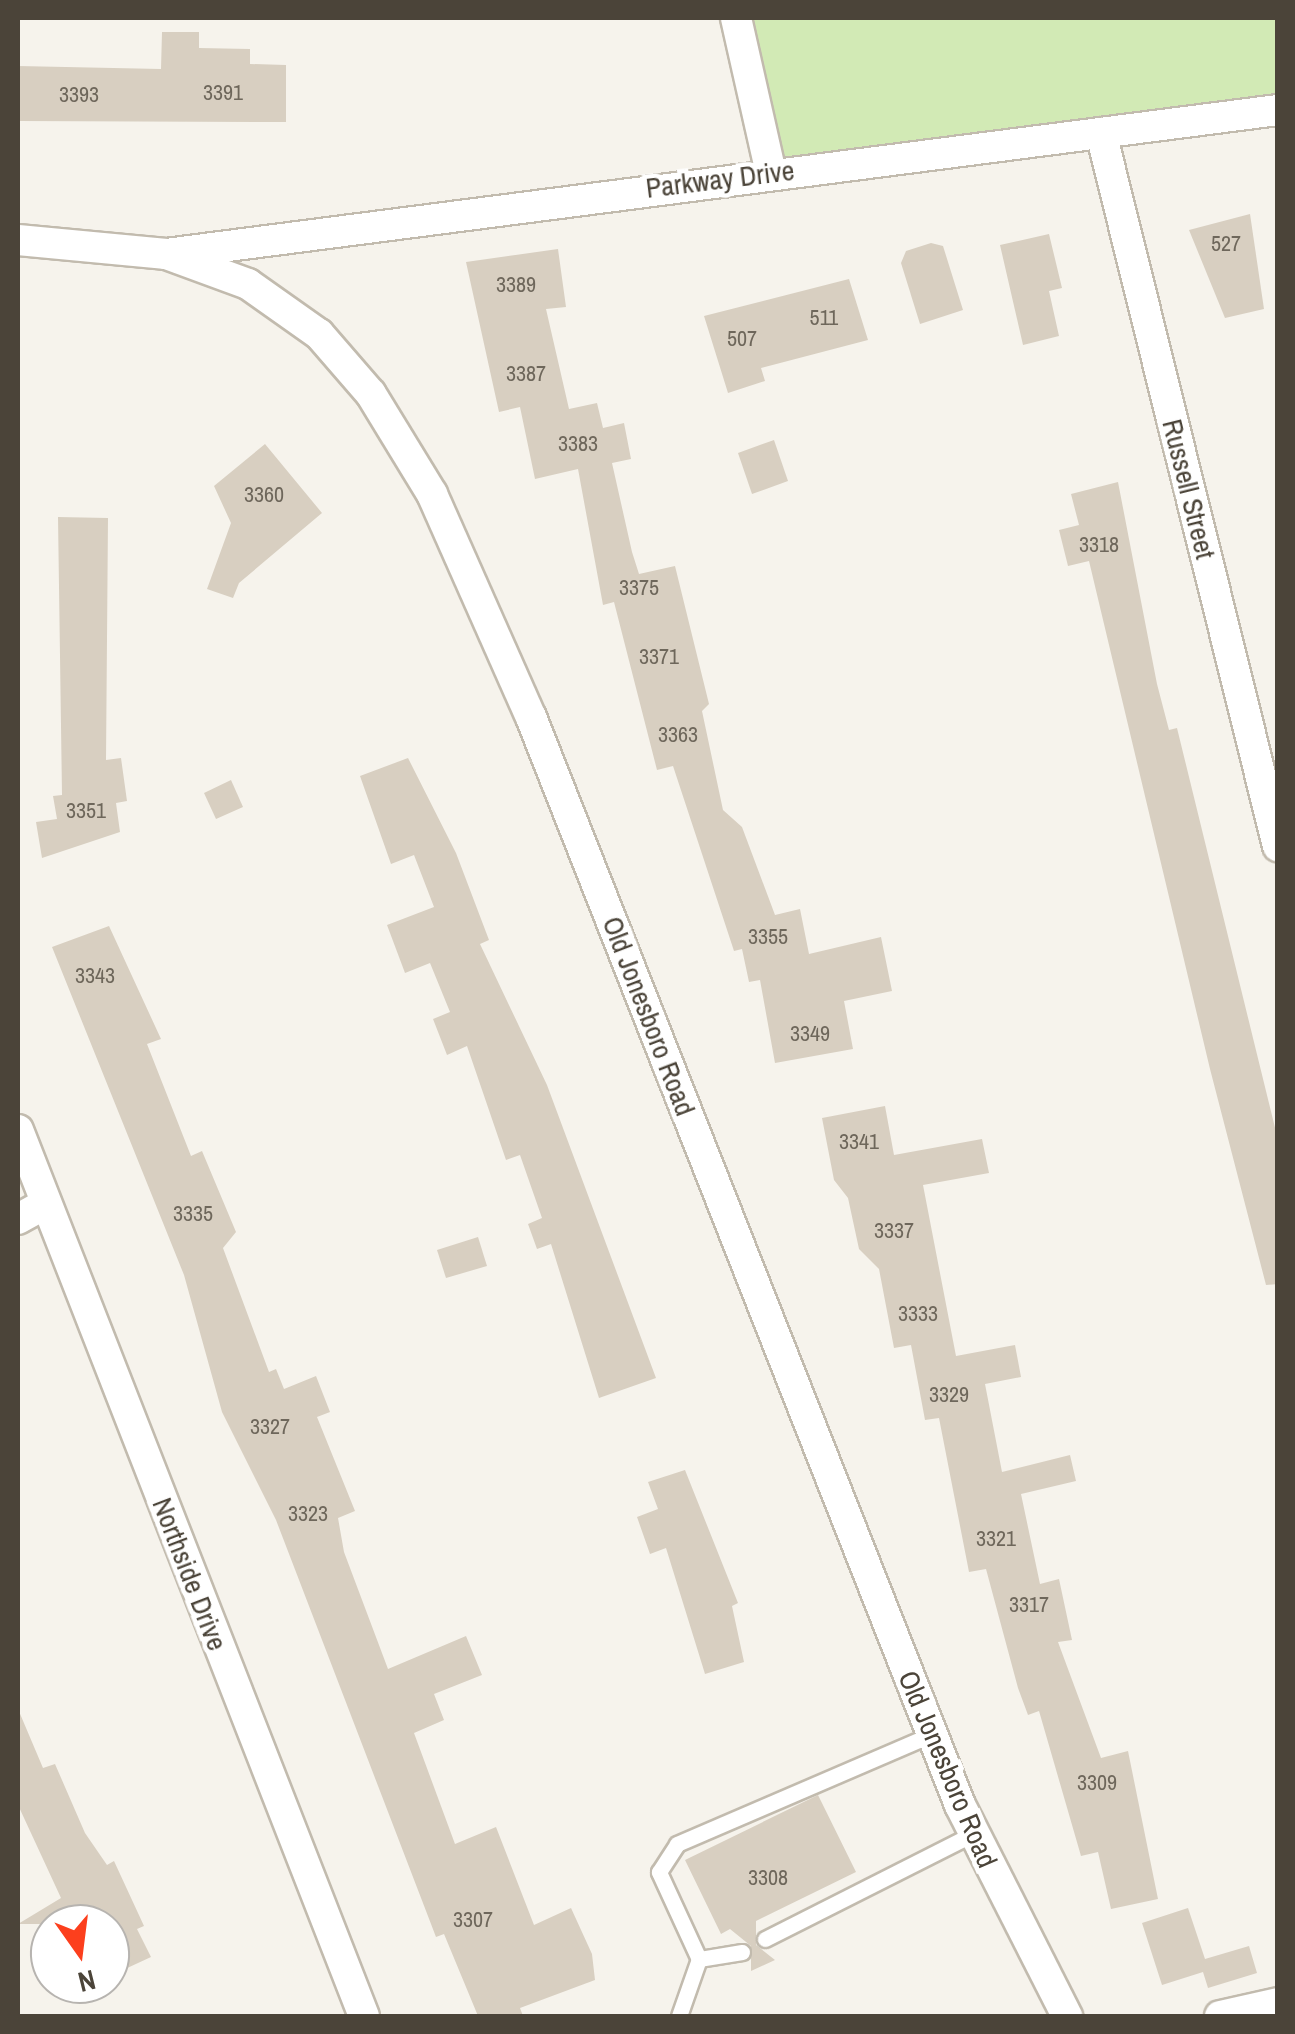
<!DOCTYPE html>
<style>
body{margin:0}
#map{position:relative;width:1295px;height:2034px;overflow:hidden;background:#f6f3ec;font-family:"Archivo Narrow",sans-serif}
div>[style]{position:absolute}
.green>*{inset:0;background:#d2eab5}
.building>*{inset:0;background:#d8cfc1}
.roads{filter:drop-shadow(2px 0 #c2bbae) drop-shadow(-2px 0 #c2bbae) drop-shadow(0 2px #c2bbae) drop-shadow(0 -2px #c2bbae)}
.service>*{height:15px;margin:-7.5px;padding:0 7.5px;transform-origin:7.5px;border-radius:7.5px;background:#fff}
.minor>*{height:30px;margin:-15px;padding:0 15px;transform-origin:15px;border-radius:15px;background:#fff}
span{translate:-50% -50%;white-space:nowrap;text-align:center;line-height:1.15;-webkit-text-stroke:9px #fff;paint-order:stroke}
.number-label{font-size:22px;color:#6e675b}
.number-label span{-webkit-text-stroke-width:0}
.street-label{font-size:28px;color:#4b4439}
.frame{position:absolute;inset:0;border:20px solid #4b4439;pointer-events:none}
.north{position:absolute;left:30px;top:1904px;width:100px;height:100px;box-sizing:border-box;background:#fff;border:2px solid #b7b4b0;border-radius:50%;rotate:166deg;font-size:28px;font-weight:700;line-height:40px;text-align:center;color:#4b4439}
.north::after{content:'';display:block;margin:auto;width:35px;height:45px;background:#fc3f1d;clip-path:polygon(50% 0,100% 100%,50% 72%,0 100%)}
</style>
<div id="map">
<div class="green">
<div style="clip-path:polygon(749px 18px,1277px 18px,1277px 103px,785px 163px)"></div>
</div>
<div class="building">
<div style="clip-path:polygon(162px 32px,199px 32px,199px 48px,250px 49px,250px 64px,286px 65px,286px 122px,18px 121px,18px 66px,161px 69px)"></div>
<div style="clip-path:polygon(1250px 214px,1264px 309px,1225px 318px,1189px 230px)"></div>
<div style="clip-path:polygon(1049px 234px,1062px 288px,1049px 291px,1059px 336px,1023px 345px,1000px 245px)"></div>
<div style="clip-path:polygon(931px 243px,943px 246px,963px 310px,920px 324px,901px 263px,906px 251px)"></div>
<div style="clip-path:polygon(558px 249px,566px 307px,546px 309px,569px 409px,597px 403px,603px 428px,624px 423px,631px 459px,612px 463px,632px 552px,639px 574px,675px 566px,709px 704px,702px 711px,723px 810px,742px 827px,775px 915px,800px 909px,809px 954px,881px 937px,892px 991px,844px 1001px,853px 1049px,775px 1063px,760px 980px,749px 982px,742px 949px,734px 951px,673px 766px,657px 770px,614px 602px,603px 605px,578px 469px,535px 479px,520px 407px,499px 412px,466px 262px)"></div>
<div style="clip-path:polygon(849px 279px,868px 340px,761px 368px,765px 381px,728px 393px,704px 316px)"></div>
<div style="clip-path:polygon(774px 440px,788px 481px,752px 494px,738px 453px)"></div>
<div style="clip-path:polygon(265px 444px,322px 513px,239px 583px,233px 598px,207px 589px,231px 523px,214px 486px)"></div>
<div style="clip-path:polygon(1118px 482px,1157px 684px,1169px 730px,1177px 728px,1278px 1140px,1278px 1284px,1266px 1285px,1210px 1069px,1089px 561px,1068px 566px,1059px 530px,1079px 525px,1071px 494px)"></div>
<div style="clip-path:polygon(58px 517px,108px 518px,106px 760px,121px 758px,127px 801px,116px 803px,120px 832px,42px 858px,36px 822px,57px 819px,53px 796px,62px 795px)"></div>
<div style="clip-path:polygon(408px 758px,456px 853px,489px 940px,480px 944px,547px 1085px,656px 1378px,599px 1398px,551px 1244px,537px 1249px,528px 1224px,542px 1218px,520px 1155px,506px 1160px,467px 1046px,447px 1055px,433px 1019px,450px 1012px,430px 963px,405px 973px,387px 925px,434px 907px,414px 855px,391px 864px,360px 776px)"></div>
<div style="clip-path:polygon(231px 780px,243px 807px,216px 819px,204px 793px)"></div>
<div style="clip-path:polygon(109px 926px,161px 1039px,147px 1044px,191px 1156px,202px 1151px,236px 1232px,223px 1248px,269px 1372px,276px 1369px,284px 1389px,316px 1376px,330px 1412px,317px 1417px,355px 1511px,338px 1518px,344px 1552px,388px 1669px,466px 1636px,482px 1675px,434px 1694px,444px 1720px,414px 1733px,455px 1844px,496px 1827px,534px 1925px,571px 1908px,592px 1954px,595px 1980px,520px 2008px,523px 2016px,478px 2016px,444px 1934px,436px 1937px,276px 1520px,222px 1412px,184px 1275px,52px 947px)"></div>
<div style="clip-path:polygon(885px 1106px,894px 1155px,982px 1139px,989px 1173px,923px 1185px,956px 1356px,1015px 1345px,1021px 1377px,985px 1384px,1002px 1472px,1070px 1455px,1076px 1481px,1021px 1494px,1040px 1584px,1059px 1579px,1072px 1640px,1058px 1642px,1101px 1758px,1128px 1751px,1158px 1899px,1111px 1909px,1098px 1852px,1081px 1856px,1039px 1711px,1028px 1715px,1018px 1688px,986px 1569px,969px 1572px,939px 1418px,925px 1420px,911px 1345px,894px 1348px,879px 1269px,859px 1249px,848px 1198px,834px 1180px,822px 1118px)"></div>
<div style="clip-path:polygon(478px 1237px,487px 1266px,446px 1278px,437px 1250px)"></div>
<div style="clip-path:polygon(685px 1470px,738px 1603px,732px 1606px,744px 1662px,705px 1674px,666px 1548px,650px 1554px,637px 1517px,658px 1509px,648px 1482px)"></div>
<div style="clip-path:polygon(18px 1709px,43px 1768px,55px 1764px,85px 1833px,107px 1865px,114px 1861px,144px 1926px,137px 1929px,151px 1957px,110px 1976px,110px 1924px,18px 1924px,61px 1898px,18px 1805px)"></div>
<div style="clip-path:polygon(818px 1795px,856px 1872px,756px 1921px,756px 1945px,775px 1960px,751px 1971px,751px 1946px,730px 1929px,721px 1934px,685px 1860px)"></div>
<div style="clip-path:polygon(1188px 1908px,1205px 1959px,1249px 1946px,1257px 1973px,1208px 1988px,1203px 1972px,1162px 1985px,1142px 1923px)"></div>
</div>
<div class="roads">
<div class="service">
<div style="left:765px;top:1939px;width:233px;rotate:-26.8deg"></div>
<div style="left:742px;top:1952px;width:44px;rotate:170.8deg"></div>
<div style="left:699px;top:1959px;width:96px;rotate:-114.7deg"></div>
<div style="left:659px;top:1872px;width:33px;rotate:-57deg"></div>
<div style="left:677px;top:1844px;width:278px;rotate:-23.3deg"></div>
<div style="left:679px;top:2016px;width:60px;rotate:-70.7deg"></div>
</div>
<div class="minor">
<div style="left:736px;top:18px;width:159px;rotate:77.3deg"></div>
<div style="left:1101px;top:133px;width:735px;rotate:76.06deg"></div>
<div style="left:18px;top:240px;width:149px;rotate:5.4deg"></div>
<div style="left:166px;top:254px;width:87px;rotate:20.1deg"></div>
<div style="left:248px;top:284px;width:87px;rotate:35.2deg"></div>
<div style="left:319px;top:334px;width:79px;rotate:49.1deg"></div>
<div style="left:371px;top:394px;width:117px;rotate:58.6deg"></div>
<div style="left:432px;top:494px;width:244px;rotate:66.1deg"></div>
<div style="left:531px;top:717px;width:1170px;rotate:68.48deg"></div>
<div style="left:960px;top:1805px;width:237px;rotate:63.1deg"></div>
<div style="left:166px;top:254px;width:1121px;rotate:-7.38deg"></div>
<div style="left:18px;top:1130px;width:951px;rotate:68.67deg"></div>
<div style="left:18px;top:1219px;width:31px;rotate:-29deg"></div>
<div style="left:1220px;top:2016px;width:59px;rotate:-12.6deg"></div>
</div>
</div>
<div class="number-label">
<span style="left:223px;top:93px">3391</span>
<span style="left:79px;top:95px">3393</span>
<span style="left:1226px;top:244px">527</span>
<span style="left:516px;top:285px">3389</span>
<span style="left:824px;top:318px">511</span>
<span style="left:742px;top:339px">507</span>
<span style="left:526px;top:374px">3387</span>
<span style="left:578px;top:444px">3383</span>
<span style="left:264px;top:495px">3360</span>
<span style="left:1099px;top:545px">3318</span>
<span style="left:639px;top:588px">3375</span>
<span style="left:659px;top:657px">3371</span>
<span style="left:678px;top:735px">3363</span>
<span style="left:86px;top:811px">3351</span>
<span style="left:768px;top:937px">3355</span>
<span style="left:95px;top:976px">3343</span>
<span style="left:810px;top:1034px">3349</span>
<span style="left:859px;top:1142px">3341</span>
<span style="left:193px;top:1214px">3335</span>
<span style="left:894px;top:1231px">3337</span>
<span style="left:918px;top:1314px">3333</span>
<span style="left:949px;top:1395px">3329</span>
<span style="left:270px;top:1427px">3327</span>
<span style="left:308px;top:1514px">3323</span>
<span style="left:996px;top:1539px">3321</span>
<span style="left:1029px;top:1605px">3317</span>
<span style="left:1097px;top:1783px">3309</span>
<span style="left:768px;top:1878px">3308</span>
<span style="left:473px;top:1920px">3307</span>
</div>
<div class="street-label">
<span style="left:720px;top:179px;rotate:-7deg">Parkway Drive</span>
<span style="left:1189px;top:489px;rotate:76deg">Russell Street</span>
<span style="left:649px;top:1016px;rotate:69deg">Old Jonesboro Road</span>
<span style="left:190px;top:1574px;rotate:69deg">Northside Drive</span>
<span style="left:948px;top:1769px;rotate:67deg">Old Jonesboro Road</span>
</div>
<div class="frame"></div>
<div class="north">N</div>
</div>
